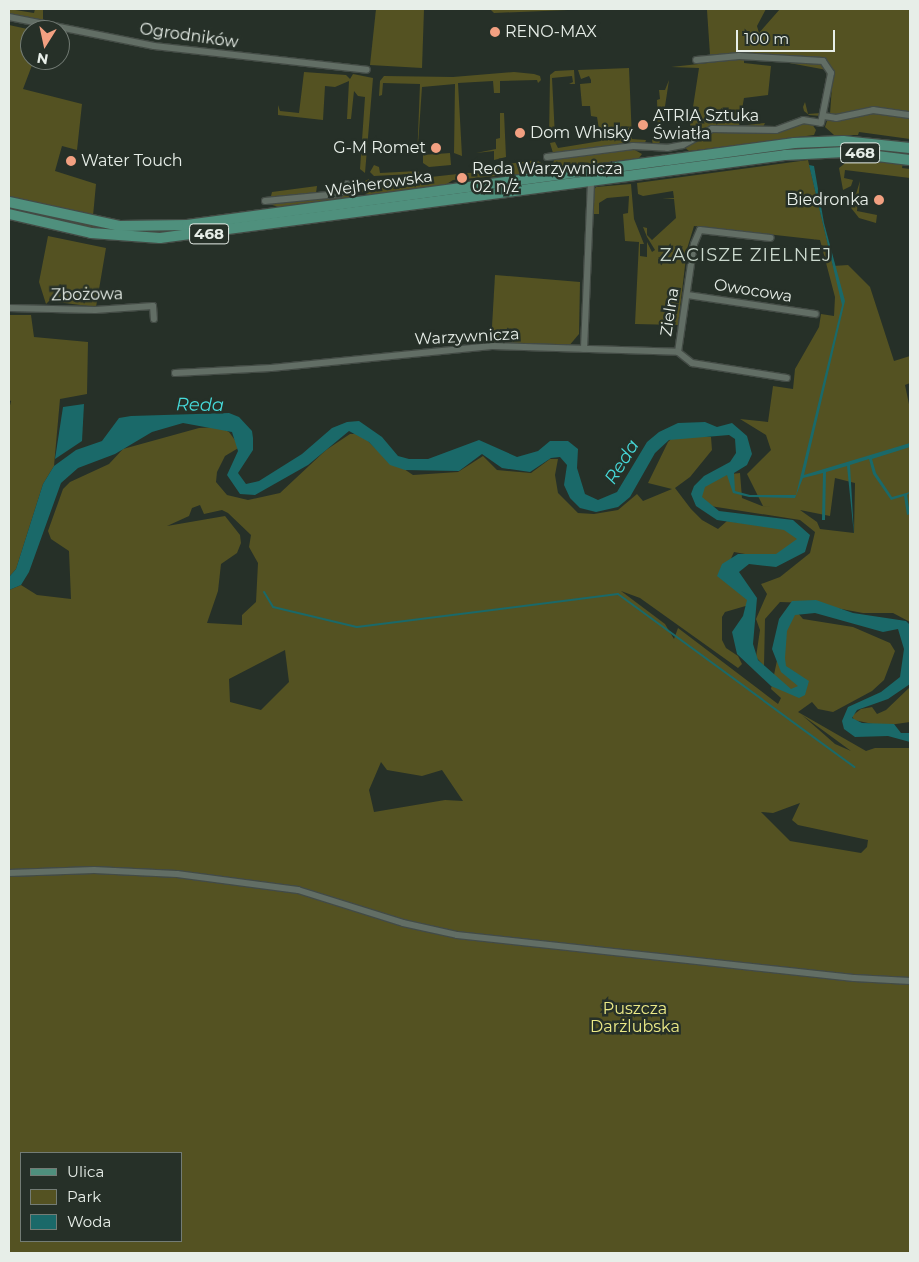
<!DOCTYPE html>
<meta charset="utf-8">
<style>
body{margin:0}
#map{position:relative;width:919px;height:1262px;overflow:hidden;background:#263028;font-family:Montserrat,sans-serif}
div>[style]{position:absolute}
.green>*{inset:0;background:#545222}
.water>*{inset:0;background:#1a6969}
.stream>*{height:2px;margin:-1px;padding:0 1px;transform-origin:1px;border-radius:1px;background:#1a6969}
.roads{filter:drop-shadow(1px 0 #434b45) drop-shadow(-1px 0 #434b45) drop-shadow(0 1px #434b45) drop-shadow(0 -1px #434b45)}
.minor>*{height:6px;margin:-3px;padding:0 3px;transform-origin:3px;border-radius:3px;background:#626e65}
.primary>*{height:10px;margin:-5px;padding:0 5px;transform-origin:5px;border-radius:5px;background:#4f907d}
.dots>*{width:14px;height:14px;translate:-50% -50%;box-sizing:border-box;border:2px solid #263028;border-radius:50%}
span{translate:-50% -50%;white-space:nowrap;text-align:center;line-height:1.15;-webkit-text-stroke:5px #263028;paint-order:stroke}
.shield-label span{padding:1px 4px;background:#263028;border:1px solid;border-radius:4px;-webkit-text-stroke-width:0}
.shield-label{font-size:15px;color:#e7eee8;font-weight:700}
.poi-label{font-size:16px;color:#e7eee8}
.left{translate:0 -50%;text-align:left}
.right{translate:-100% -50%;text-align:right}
.street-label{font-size:16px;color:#e7eee8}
.park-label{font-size:16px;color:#ecea87}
.neighbourhood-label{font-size:18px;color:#ccdacf;letter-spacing:1px}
.water-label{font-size:18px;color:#46d9d9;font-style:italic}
.frame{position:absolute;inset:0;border:10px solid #e7eee8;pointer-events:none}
.legend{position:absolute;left:20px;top:1152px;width:162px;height:90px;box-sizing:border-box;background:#263028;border:1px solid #737c75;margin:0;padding:6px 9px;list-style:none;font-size:15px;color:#e7eee8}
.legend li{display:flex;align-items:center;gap:10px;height:25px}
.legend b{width:25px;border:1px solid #737c75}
.north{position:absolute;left:20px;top:20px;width:50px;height:50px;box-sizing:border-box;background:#263028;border:1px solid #737c75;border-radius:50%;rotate:190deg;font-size:14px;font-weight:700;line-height:20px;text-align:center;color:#e7eee8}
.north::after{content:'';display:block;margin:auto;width:18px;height:22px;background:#f2a081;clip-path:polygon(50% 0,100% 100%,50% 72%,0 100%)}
.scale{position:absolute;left:736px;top:30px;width:99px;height:22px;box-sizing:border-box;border:2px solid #e7eee8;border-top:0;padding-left:6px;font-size:15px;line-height:18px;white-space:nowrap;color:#e7eee8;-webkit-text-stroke:4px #263028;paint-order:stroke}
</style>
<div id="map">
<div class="green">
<div style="clip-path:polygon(9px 9px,34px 13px,35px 9px,43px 9px,43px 22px,9px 14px)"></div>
<div style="clip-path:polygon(376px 9px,424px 9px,422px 68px,370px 65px)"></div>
<div style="clip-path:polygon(490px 9px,568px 9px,568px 10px,494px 13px)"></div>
<div style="clip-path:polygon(716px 9px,766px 9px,757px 26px,759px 33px,780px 9px,910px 9px,910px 114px,884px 108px,835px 116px,830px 114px,833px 72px,824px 60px,742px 53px,710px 55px,707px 10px)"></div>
<div style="clip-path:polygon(9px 25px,32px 30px,30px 60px,34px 60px,23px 89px,82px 104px,77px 150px,62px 146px,55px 171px,96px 184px,93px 216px,9px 196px)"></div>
<div style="clip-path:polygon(744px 59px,744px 63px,771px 66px,768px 95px,744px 98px,739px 126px,765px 123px,763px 127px,699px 133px,686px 140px,680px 136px,680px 132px,689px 133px,699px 68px,671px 67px)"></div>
<div style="clip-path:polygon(773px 60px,819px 62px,829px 70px,821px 116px,809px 115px,804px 111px,803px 107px,805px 102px,808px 114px,821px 113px,827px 70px)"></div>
<div style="clip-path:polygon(629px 68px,632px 139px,646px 140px,645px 143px,630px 144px,626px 139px,625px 144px,553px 153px,550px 143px,555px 142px,558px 148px,601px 141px,597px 117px,591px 116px,590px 106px,582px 106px,580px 84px,591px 83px,591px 80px,589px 76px,581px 79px,578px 70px)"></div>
<div style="clip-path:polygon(574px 70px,575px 84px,569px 84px,573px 82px,572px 76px,552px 78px,555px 137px,549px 138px,550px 75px,555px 71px)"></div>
<div style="clip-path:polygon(304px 72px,346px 75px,350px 79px,353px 74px,373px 78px,365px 173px,360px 169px,365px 97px,358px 96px,354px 91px,351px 119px,347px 119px,349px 81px,335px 87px,325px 86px,323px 120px,278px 115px,278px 105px,280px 111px,299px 113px)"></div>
<div style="clip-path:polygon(514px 72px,534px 74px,540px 76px,541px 80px,538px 83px,537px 80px,500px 81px,500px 93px,494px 93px,493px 81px,458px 83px,462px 156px,454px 153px,455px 84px,422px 87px,417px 160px,420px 84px,383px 83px,382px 95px,379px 96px,380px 81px,384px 76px,453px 77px)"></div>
<div style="clip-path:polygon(669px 80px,659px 146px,679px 144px,680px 139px,681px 143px,678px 145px,653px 148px,652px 139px,658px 133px,657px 100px,660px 99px,659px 90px,665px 90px)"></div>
<div style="clip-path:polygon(500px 113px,504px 113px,506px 157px,494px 160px,494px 151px,476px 153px,496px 149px,496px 139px,500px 138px)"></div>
<div style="clip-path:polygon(872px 113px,910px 117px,910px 139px,859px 132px,858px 135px,834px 135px,825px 127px,827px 121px)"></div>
<div style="clip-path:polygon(802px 123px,812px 124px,816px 130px,814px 135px,689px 151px,684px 147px,714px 130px,766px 131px)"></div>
<div style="clip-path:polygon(833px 145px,906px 151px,905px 155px,853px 149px,806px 149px,597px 175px,793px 147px)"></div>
<div style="clip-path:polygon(633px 149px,642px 154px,639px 158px,560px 169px,553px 164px,554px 160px,562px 158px)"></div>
<div style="clip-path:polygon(450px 153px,451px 165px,429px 167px,423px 163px,423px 155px)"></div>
<div style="clip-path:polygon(853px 157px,903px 163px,902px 168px,910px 169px,910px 178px,845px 170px,844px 178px,853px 180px,851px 186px,843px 190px,839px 168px)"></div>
<div style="clip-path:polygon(536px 160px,545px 165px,539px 172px,453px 180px,445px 185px,371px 195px,362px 192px,363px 182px,369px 179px,369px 186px,412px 180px,411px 174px,374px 176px,370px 172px,374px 165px,379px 167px,380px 173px,418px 171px,421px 178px,495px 170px,495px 166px)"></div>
<div style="clip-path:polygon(evenodd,808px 160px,833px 266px,848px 265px,870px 287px,894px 361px,910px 356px,910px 383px,905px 385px,910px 409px,910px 622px,893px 613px,863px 613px,809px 603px,780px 602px,765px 619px,764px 666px,756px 657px,760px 630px,756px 619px,767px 594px,761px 584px,780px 577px,810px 553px,815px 532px,800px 520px,710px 506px,696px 492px,723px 475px,740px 473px,742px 498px,762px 506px,773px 507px,763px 506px,747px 474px,771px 450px,766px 435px,740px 419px,768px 422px,773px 386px,793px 389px,795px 369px,819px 327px,821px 314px,834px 316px,835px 297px,820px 240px,694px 226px,687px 249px,678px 325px,635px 324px,639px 242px,625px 241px,623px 214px,628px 213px,629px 196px,607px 198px,599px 203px,599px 214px,592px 214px,593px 191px,596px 187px,631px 184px,634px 219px,644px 244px,640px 244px,640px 256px,647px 257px,647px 242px,652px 252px,655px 250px,647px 237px,643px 227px,647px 228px,647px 235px,652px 240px,676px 218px,674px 199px,662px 199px,674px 198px,673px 191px,643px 196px,638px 194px,637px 183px,808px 160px,835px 478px,855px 483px,854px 533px,820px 529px,817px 522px,800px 510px,830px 516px,835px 478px)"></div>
<div style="clip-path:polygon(860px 181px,857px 211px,877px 215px,876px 223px,859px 218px,848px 204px,845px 197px,856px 194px)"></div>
<div style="clip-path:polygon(317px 186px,316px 193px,355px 188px,356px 193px,352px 197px,279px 207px,269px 204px,272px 192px)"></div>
<div style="clip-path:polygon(9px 206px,114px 229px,154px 232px,201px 227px,157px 234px,87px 228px,9px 209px)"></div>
<div style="clip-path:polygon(48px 236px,106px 248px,96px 307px,49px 301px,46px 304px,39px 282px)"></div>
<div style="clip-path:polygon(495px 275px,580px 282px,579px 334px,568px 347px,491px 344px)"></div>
<div style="clip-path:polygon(9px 315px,31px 315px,34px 337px,88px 342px,87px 394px,60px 399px,54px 466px,43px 484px,16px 569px,9px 577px,9px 410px,11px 401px,9px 400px)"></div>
<div style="clip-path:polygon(evenodd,219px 427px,229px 432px,240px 447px,225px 456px,217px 472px,216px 482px,227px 495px,248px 500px,280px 493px,326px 450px,350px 434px,361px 434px,380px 453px,413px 475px,458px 472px,483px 456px,497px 470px,531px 473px,550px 459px,558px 459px,555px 475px,558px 493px,578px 513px,594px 514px,618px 510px,637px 494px,643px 501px,672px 489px,648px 483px,668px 442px,675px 435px,711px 437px,712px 450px,690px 477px,675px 488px,691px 509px,702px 520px,718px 529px,727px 521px,798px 531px,801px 544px,784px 561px,734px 552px,729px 563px,750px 590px,749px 605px,725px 612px,722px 617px,722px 640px,726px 648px,738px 656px,742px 664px,738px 668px,640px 598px,621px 591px,665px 624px,674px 639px,678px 628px,778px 704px,781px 698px,771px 689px,787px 613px,798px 613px,803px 619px,853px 627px,890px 643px,895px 651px,884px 680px,872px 691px,833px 712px,818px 709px,812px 702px,798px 712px,866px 751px,875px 748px,910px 748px,910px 1253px,9px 1253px,9px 590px,21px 585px,37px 595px,71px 599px,69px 551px,51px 539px,48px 531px,63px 489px,70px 482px,109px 464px,123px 449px,199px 428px,219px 427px,200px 505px,204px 514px,222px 510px,228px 513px,251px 535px,249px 547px,258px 563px,256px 602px,242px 615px,242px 625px,207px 623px,218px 591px,221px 564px,237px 553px,241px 543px,240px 535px,225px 516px,167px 526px,189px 516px,192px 508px,200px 505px,219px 427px,285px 650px,289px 682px,261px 710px,230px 702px,229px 679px,285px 650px,219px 427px,802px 715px,851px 751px,835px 744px,802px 715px,219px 427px,381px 762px,387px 770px,422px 776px,442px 770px,463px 801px,445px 800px,374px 812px,369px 790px,381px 762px,219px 427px,800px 803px,792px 820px,798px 825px,868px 840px,867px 847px,861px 853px,790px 841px,761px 812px,773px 813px,800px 803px,219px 427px,21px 1153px,181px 1153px,181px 1241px,21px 1241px,21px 1153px)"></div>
<div style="clip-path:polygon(910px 687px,910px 722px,882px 726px,854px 720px,852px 716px,861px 709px,872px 707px,877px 714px,886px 710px)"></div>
</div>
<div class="water">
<div style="clip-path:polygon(809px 165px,814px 166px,824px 223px,845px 301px,804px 475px,910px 443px,910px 447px,872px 459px,876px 473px,892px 497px,910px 492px,907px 495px,910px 514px,907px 515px,904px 496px,891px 500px,873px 474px,869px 459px,850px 465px,854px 535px,847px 466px,826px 472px,825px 520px,822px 520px,823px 473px,803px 478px,795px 498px,749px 497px,733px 493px,727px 475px,705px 487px,702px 497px,719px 511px,793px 520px,810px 535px,805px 552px,776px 567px,749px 564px,739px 572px,757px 598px,753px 644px,758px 660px,791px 689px,798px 686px,781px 672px,772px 649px,779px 619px,792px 601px,816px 600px,853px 613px,906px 621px,910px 625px,910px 684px,888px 699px,857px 710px,852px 718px,862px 723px,894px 724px,901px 733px,910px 733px,910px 742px,888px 736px,855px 737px,844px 729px,842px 721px,848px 707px,881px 692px,900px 677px,904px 649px,898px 629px,883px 632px,815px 613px,795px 615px,787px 631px,785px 658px,786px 666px,809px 681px,805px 695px,799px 698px,771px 686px,737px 654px,732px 632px,743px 616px,747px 600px,717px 576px,722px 564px,738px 554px,776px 554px,797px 539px,784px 530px,717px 520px,696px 506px,691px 494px,694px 486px,704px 476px,730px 462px,736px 453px,735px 439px,729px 435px,669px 440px,655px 453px,630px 497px,618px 507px,596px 512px,580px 508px,570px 498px,564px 485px,567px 465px,560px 457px,551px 458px,530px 472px,502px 468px,482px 454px,459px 471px,405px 470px,390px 465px,369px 442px,349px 431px,308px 465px,255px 495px,240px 494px,227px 475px,238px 451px,232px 432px,183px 423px,152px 432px,115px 454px,78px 468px,61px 483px,29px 572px,21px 585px,9px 590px,9px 577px,16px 569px,43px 484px,54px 466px,76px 450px,102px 441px,119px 418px,131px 416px,229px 413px,239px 417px,252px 431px,253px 438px,253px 450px,238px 473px,246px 484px,259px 481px,302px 454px,332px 428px,347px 422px,359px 421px,382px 437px,398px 456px,409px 459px,428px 459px,479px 440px,517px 457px,538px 451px,550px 441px,568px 441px,578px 449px,577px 468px,585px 494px,598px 500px,617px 492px,647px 442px,659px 432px,678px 423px,705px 422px,717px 427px,732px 423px,747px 436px,752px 454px,747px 465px,734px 473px,735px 491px,750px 495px,796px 495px,842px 305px)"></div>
<div style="clip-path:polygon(84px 404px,82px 441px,55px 459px,63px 407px)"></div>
</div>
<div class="stream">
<div style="left:264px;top:592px;width:17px;rotate:59deg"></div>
<div style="left:273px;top:607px;width:86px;rotate:13.4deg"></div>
<div style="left:357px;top:627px;width:263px;rotate:-7.2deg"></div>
<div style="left:618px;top:594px;width:293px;rotate:36.2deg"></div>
</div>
<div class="roads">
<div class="minor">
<div style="left:9px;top:17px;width:148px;rotate:11.3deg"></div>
<div style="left:154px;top:46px;width:214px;rotate:6.4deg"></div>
<div style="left:824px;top:116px;width:12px;rotate:9deg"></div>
<div style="left:836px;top:118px;width:38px;rotate:-12deg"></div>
<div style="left:873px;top:110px;width:37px;rotate:8deg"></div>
<div style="left:547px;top:157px;width:87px;rotate:-7.3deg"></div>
<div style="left:633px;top:146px;width:34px;rotate:3deg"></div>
<div style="left:667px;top:148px;width:16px;rotate:-11deg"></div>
<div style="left:683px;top:145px;width:33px;rotate:-29deg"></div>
<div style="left:712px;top:129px;width:64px;rotate:0.9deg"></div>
<div style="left:776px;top:130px;width:29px;rotate:-20deg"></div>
<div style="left:803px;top:120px;width:18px;rotate:9deg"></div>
<div style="left:821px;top:123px;width:51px;rotate:-78.7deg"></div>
<div style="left:831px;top:73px;width:14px;rotate:-124deg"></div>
<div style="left:823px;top:61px;width:84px;rotate:-176.6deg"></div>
<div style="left:739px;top:56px;width:43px;rotate:174.7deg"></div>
<div style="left:265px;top:201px;width:74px;rotate:-5.4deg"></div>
<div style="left:339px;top:194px;width:9px;rotate:-36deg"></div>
<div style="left:346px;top:189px;width:5px;rotate:-79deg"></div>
<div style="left:687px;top:295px;width:130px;rotate:8.4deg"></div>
<div style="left:9px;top:308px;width:86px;rotate:1.3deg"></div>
<div style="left:95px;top:310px;width:58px;rotate:-3.9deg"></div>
<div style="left:153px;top:306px;width:13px;rotate:86deg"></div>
<div style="left:584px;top:349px;width:168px;rotate:-87.6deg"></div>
<div style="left:678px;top:352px;width:109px;rotate:-81.6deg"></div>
<div style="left:694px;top:244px;width:15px;rotate:-67deg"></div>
<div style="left:700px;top:230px;width:71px;rotate:6.4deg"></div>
<div style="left:175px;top:373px;width:96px;rotate:-3deg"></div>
<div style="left:271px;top:368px;width:222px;rotate:-5.7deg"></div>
<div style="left:492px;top:346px;width:186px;rotate:1.8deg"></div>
<div style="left:678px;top:352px;width:18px;rotate:38deg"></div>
<div style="left:692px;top:363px;width:96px;rotate:9deg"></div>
<div style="left:9px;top:873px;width:85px;rotate:-2deg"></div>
<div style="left:94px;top:870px;width:83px;rotate:2.8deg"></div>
<div style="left:177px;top:874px;width:122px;rotate:7.5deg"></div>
<div style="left:298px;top:890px;width:110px;rotate:17.4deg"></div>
<div style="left:403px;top:923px;width:55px;rotate:12.5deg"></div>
<div style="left:457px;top:935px;width:399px;rotate:6.2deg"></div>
<div style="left:854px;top:978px;width:56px;rotate:3.1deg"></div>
</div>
<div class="primary">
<div style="left:9px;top:202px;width:114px;rotate:12.2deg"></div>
<div style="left:120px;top:226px;width:67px;rotate:-0.9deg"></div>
<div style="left:187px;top:225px;width:613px;rotate:-7.69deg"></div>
<div style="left:794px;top:143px;width:49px;rotate:-2.3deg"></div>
<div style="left:843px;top:141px;width:67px;rotate:6deg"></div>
<div style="left:9px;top:214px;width:84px;rotate:13deg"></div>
<div style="left:91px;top:233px;width:69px;rotate:4.1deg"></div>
<div style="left:160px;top:238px;width:630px;rotate:-7.56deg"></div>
<div style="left:785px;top:155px;width:60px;rotate:-2.9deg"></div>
<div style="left:845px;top:152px;width:65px;rotate:7deg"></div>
</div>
</div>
<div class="dots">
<div style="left:495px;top:32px;background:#f2a081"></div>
<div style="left:643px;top:125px;background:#f2a081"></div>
<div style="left:520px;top:133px;background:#f2a081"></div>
<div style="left:436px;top:148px;background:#f2a081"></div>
<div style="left:71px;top:161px;background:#f2a081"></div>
<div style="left:462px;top:178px;background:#f2a081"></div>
<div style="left:879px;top:200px;background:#f2a081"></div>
</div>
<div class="shield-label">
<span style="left:860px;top:153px">468</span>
<span style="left:209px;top:234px">468</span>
</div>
<div class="poi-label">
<span class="left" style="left:505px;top:32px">RENO-MAX</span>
<span class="left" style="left:653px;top:125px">ATRIA Sztuka<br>Światła</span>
<span class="left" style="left:530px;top:133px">Dom Whisky</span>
<span class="right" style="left:426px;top:148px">G-M Romet</span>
<span class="left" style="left:81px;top:161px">Water Touch</span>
<span class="left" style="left:472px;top:178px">Reda Warzywnicza<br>02 n/ż</span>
<span class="right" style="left:869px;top:200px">Biedronka</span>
</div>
<div class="street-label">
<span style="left:189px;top:36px;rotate:8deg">Ogrodników</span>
<span style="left:379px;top:184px;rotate:-8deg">Wejherowska</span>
<span style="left:753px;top:291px;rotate:9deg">Owocowa</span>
<span style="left:87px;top:295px;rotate:-1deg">Zbożowa</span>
<span style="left:670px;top:312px;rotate:-81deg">Zielna</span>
<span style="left:467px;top:337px;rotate:-3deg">Warzywnicza</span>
</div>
<div class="park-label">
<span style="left:635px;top:1018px">Puszcza<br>Darżlubska</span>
</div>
<div class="neighbourhood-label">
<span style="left:746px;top:255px">ZACISZE ZIELNEJ</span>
</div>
<div class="water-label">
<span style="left:200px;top:405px;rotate:1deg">Reda</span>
<span style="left:622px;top:462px;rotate:-58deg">Reda</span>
</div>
<div class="frame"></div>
<ul class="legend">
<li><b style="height:6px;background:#4f907d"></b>Ulica</li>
<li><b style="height:14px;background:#545222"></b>Park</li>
<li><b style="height:14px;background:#1a6969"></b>Woda</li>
</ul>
<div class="north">N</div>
<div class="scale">100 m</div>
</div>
